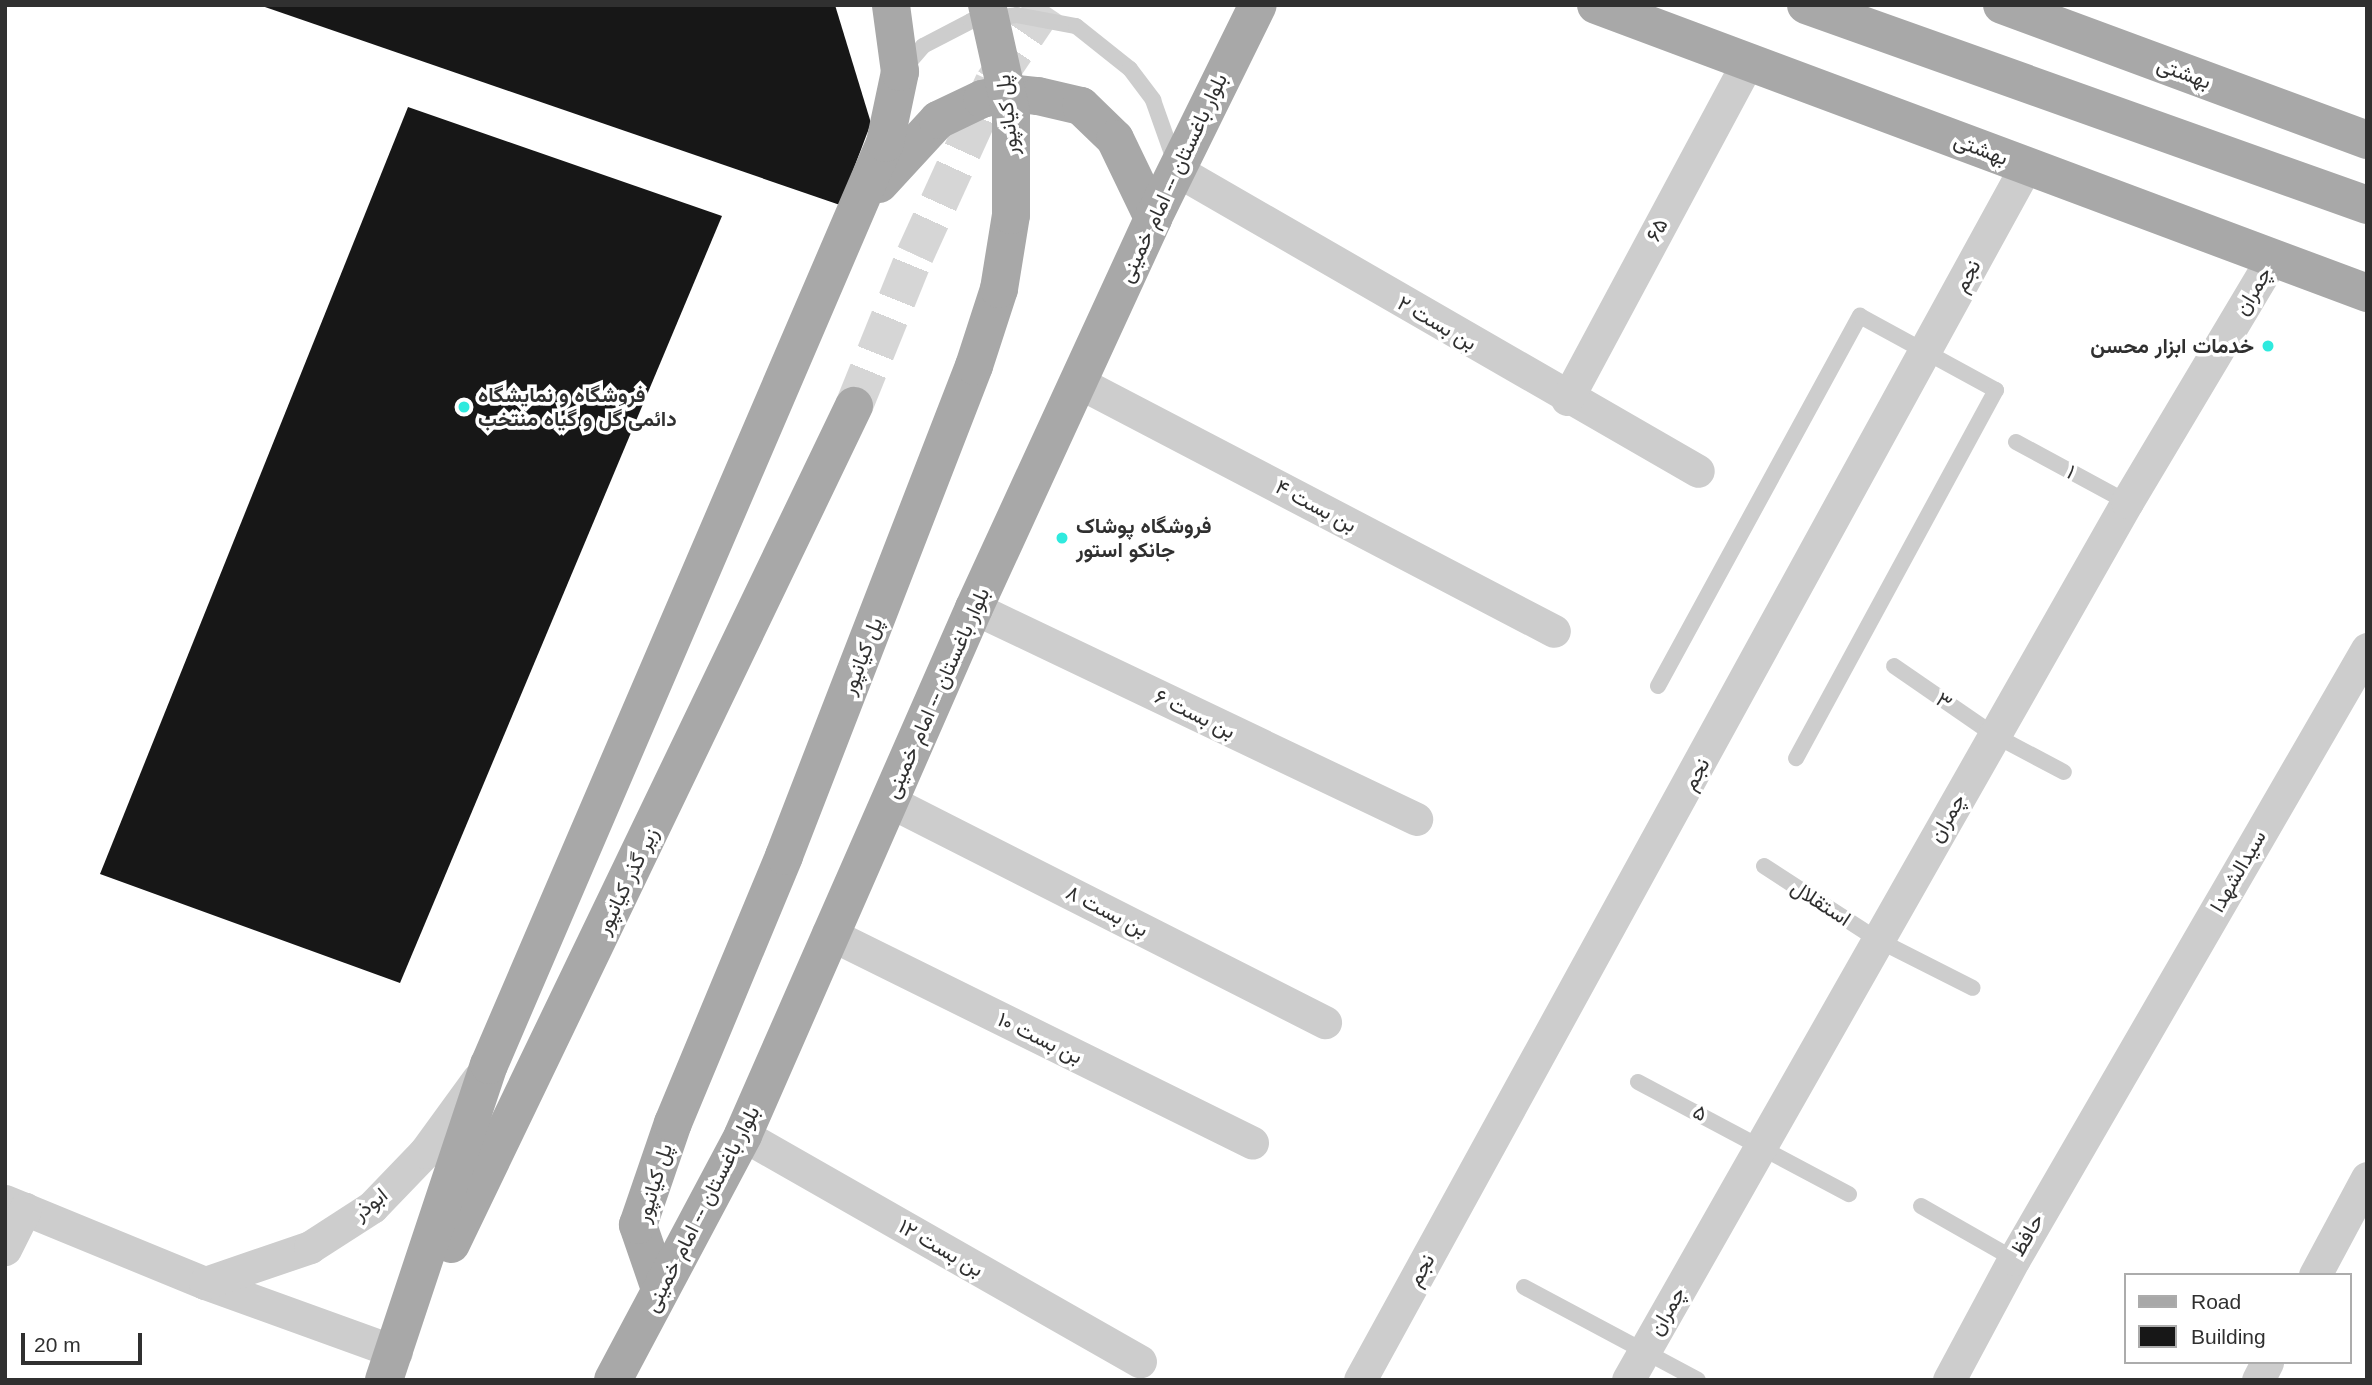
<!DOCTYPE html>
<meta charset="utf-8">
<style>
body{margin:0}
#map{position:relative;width:2372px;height:1385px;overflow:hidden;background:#fff;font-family:Helvetica,Vazirmatn,sans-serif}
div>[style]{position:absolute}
.building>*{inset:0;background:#171717}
.primary-tunnel>*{height:38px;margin-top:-19px;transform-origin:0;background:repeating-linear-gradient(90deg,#d6d6d6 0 38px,transparent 0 57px)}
.service>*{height:16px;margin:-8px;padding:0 8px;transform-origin:8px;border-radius:8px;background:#cdcdcd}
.minor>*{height:33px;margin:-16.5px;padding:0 16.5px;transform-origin:16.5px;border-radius:16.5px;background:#cdcdcd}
.primary>*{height:38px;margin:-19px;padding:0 19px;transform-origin:19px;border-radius:19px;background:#a8a8a8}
.dots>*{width:19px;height:19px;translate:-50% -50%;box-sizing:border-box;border:4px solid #fff;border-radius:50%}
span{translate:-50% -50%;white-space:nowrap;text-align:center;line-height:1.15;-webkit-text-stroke:7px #fff;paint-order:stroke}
.street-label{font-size:21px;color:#303030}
.poi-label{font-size:21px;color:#303030;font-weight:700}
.right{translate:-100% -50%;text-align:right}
.left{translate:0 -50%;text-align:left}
.frame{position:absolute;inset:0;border:7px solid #303030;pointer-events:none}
.legend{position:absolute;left:2124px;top:1273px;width:228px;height:91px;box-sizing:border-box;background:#fff;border:2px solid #acacac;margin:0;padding:9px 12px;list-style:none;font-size:21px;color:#303030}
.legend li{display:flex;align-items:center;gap:14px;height:35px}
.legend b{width:35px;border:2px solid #acacac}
.scale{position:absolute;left:21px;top:1333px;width:121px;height:32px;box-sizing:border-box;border:4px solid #303030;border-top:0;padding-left:9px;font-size:21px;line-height:24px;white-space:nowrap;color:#303030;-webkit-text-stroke:5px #fff;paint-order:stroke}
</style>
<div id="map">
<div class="building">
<div style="clip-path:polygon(835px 5px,871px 123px,840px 205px,262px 6px)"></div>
<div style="clip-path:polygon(408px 107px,722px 216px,400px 983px,100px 874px)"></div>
</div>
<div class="primary-tunnel">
<div style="left:854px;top:406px;width:163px;rotate:-68deg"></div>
<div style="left:915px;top:255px;width:190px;rotate:-65.5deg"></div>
<div style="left:994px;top:82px;width:93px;rotate:-56deg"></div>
</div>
<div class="service">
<div style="left:905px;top:67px;width:28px;rotate:-49deg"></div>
<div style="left:923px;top:46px;width:54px;rotate:-27.5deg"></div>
<div style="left:971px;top:21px;width:46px;rotate:-7.4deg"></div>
<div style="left:1017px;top:15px;width:60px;rotate:10.6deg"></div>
<div style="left:1076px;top:26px;width:69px;rotate:38.5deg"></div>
<div style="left:1130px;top:69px;width:39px;rotate:53deg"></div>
<div style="left:1153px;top:100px;width:66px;rotate:70.5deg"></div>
<div style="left:2016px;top:442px;width:126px;rotate:28.4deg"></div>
<div style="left:1894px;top:666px;width:121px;rotate:34.6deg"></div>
<div style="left:1994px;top:735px;width:79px;rotate:27.9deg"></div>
<div style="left:1658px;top:686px;width:422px;rotate:-61.4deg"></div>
<div style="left:1860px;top:316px;width:155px;rotate:28.6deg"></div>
<div style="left:1996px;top:390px;width:419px;rotate:118.5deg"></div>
<div style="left:1764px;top:866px;width:136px;rotate:33deg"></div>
<div style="left:1878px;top:940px;width:106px;rotate:26.8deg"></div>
<div style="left:1638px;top:1082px;width:239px;rotate:28deg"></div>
<div style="left:1921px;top:1206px;width:107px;rotate:29.7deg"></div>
<div style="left:1524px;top:1287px;width:197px;rotate:28.1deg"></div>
</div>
<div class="minor">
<div style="left:1178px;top:171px;width:600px;rotate:29.98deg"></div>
<div style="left:1078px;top:382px;width:537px;rotate:27.61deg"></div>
<div style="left:1567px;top:399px;width:383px;rotate:-61.8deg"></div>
<div style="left:974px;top:608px;width:490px;rotate:25.5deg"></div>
<div style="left:889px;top:801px;width:489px;rotate:26.9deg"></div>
<div style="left:828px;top:933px;width:473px;rotate:26.3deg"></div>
<div style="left:743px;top:1135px;width:457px;rotate:29.7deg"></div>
<div style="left:5px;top:1201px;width:216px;rotate:22.3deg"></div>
<div style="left:205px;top:1283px;width:203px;rotate:19.9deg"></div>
<div style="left:5px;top:1249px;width:45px;rotate:-63.4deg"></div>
<div style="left:2315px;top:1275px;width:110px;rotate:-61.8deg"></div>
<div style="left:205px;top:1283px;width:111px;rotate:-18.9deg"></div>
<div style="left:310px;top:1247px;width:74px;rotate:-32.8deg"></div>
<div style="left:372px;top:1207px;width:76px;rotate:-46.1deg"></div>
<div style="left:425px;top:1152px;width:90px;rotate:-54deg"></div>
<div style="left:1360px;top:1380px;width:1385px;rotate:-61.25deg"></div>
<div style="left:1628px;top:1380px;width:1010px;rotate:-60.39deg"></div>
<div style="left:2127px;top:502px;width:283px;rotate:-59.2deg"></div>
<div style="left:1949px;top:1380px;width:137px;rotate:-61.8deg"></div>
<div style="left:2014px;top:1259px;width:705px;rotate:-59.94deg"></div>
<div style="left:2258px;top:1380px;width:20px;rotate:-63deg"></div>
</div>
<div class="primary">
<div style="left:1596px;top:5px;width:823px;rotate:20.48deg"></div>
<div style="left:1806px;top:5px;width:596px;rotate:19.62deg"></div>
<div style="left:2002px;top:5px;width:389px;rotate:20.3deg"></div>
<div style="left:879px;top:184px;width:87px;rotate:-47.3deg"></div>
<div style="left:938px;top:120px;width:49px;rotate:-25.5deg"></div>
<div style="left:982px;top:99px;width:28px;rotate:-13deg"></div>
<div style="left:1009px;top:93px;width:29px;rotate:6deg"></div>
<div style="left:1038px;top:96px;width:44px;rotate:13.1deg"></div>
<div style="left:1081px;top:106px;width:47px;rotate:44.1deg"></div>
<div style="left:1115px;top:139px;width:88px;rotate:64.3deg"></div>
<div style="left:451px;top:1244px;width:930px;rotate:-64.32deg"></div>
<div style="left:660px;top:1289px;width:68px;rotate:-109deg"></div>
<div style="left:638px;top:1225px;width:108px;rotate:-71.1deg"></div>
<div style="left:673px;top:1123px;width:289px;rotate:-67.4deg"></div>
<div style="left:784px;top:856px;width:526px;rotate:-68.81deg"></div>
<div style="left:974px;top:366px;width:81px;rotate:-72deg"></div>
<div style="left:999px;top:289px;width:75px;rotate:-80.8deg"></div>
<div style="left:1011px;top:215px;width:103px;rotate:-90deg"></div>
<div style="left:1011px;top:112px;width:110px;rotate:-102.6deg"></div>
<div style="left:384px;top:1380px;width:332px;rotate:-71.6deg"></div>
<div style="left:489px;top:1065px;width:1003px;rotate:-66.76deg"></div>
<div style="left:885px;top:143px;width:73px;rotate:-78.1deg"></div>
<div style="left:900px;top:72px;width:68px;rotate:-97.7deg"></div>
<div style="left:613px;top:1380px;width:277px;rotate:-62deg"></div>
<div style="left:743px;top:1135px;width:575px;rotate:-66.33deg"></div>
<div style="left:974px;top:608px;width:429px;rotate:-65.3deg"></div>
<div style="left:1153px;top:218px;width:237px;rotate:-63.8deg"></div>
</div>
<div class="dots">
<div style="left:2268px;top:346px;background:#2feade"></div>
<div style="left:464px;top:407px;background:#2feade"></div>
<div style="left:1062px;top:538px;background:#2feade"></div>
</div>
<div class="street-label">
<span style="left:2184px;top:73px;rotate:20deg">بهشتی</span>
<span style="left:1007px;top:115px;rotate:-96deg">پل کیانپور</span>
<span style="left:1981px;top:149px;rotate:21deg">بهشتى</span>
<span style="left:1173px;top:178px;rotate:-65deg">بلوار باغستان -- امام خمینی</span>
<span style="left:1657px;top:230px;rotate:-62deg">۶۵</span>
<span style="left:1967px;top:276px;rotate:-62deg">نجم</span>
<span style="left:2253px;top:291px;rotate:-59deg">چمران</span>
<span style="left:1437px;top:323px;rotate:30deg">بن بست ۲</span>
<span style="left:2071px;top:472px;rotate:29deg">۱</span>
<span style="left:1316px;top:506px;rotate:28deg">بن بست ۴</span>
<span style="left:862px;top:656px;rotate:-69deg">پل کیانپور</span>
<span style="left:937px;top:693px;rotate:-66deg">بلوار باغستان -- امام خمینی</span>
<span style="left:1944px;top:701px;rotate:35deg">۳</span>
<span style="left:1195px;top:714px;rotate:26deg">بن بست ۶</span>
<span style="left:1696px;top:774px;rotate:-61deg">نجم</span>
<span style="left:1947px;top:818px;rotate:-60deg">چمران</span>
<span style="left:2238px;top:871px;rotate:-60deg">سیدالشهدا</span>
<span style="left:627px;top:881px;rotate:-64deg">زیر گذر کیانپور</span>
<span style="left:1821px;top:903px;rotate:33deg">استقلال</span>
<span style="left:1107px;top:911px;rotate:27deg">بن بست ۸</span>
<span style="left:1040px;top:1038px;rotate:26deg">بن بست ۱۰</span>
<span style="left:1700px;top:1113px;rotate:27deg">۵</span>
<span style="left:654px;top:1183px;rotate:-73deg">پل کیانپور</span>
<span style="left:370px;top:1204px;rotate:-39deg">ابوذر</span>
<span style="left:702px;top:1209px;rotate:-63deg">بلوار باغستان -- امام خمینی</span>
<span style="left:2027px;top:1235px;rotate:-60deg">حافظ</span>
<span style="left:941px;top:1248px;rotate:30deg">بن بست ۱۲</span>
<span style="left:1421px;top:1270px;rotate:-61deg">نجم</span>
<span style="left:1667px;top:1311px;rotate:-60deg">چمران</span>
</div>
<div class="poi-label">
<span class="right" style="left:2254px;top:346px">خدمات ابزار محسن</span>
<span class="left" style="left:478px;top:407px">فروشگاه و نمایشگاه<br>دائمی گل و گیاه منتخب</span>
<span class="left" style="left:1076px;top:538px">فروشگاه پوشاک<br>جانکو استور</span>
</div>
<div class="frame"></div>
<ul class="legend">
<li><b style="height:9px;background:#a8a8a8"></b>Road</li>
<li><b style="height:19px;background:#171717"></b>Building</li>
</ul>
<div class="scale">20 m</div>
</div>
